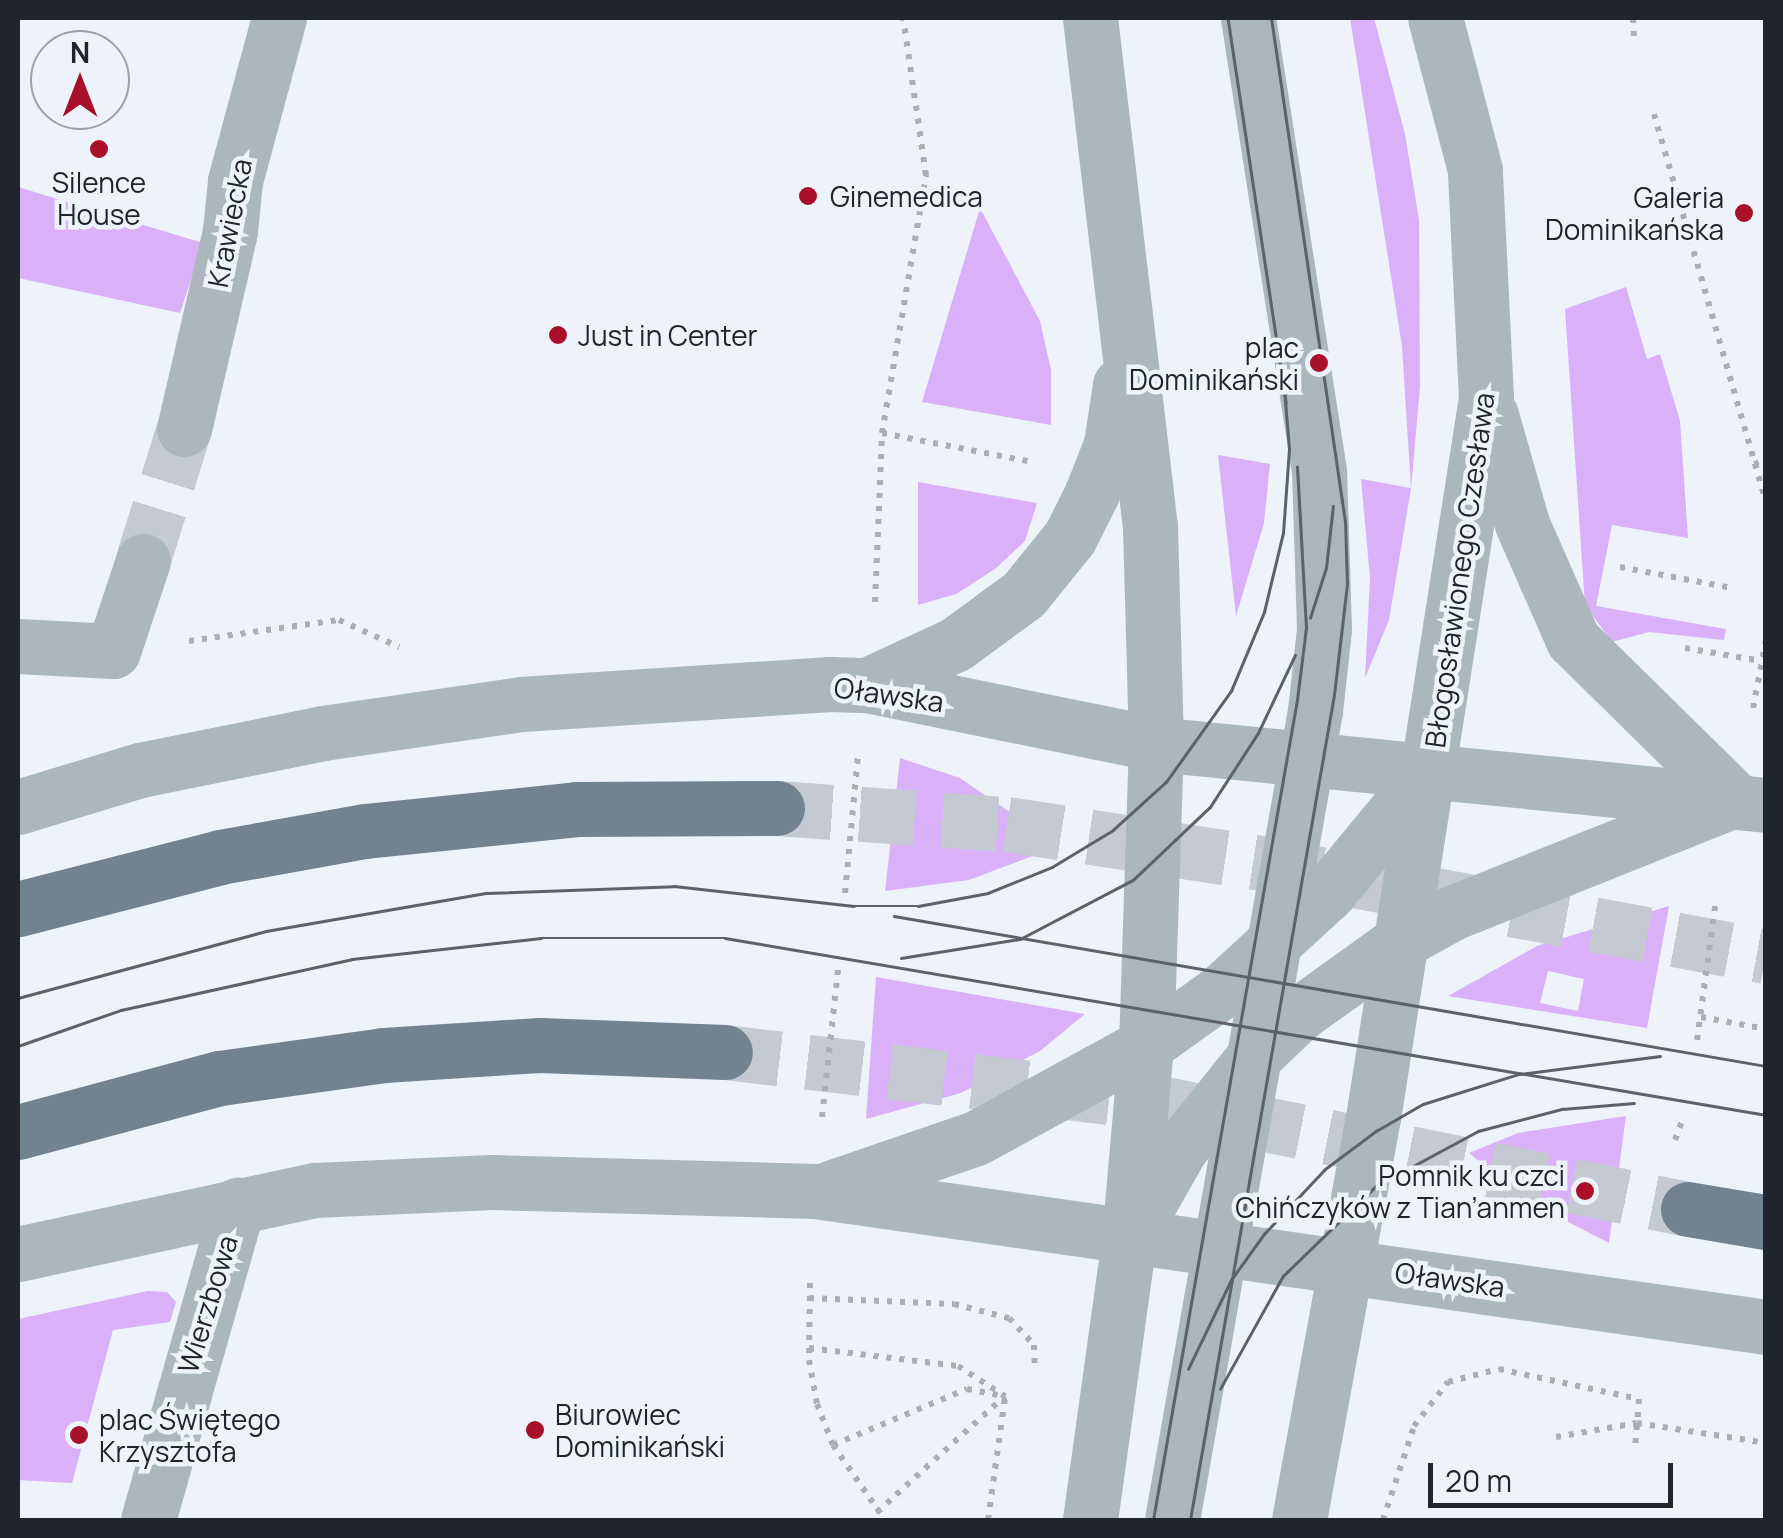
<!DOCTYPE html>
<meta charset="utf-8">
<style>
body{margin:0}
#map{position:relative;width:1783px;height:1538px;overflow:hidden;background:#edf2fb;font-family:Manrope,sans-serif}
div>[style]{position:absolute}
.green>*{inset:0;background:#dab1f8}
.minor-tunnel>*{height:55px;margin-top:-27.5px;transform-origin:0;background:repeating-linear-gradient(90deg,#c4c9d2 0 55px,transparent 0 83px)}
.major-tunnel>*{height:55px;margin-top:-27.5px;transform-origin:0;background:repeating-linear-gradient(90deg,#c4c9d2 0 55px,transparent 0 83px)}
.path>*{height:6px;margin-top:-3px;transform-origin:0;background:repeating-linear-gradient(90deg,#a9aeb7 0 5px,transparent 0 13px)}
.minor>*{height:55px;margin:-27.5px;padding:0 27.5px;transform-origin:27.5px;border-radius:27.5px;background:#abb6bd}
.major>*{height:55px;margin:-27.5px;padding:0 27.5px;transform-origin:27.5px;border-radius:27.5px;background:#718391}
.tram>*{height:2.5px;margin:-1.25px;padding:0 1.25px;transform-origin:1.25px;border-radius:1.25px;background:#5d616a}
.dots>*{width:28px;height:28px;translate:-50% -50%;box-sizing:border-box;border:5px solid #edf2fb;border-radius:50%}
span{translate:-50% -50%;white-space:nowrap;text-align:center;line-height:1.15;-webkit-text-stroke:9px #edf2fb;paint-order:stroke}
.poi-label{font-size:28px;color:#20242d}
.left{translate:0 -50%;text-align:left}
.right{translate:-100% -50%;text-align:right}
.street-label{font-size:28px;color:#20242d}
.frame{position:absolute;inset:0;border:20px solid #20242d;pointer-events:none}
.north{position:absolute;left:30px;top:30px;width:100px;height:100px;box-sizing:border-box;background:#edf2fb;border:2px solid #9ba0a9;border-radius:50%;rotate:0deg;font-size:28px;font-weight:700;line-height:40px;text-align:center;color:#20242d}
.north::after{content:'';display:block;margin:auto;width:35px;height:45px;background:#a81029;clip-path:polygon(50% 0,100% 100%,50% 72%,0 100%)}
.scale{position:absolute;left:1428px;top:1463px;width:245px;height:45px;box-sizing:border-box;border:5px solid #20242d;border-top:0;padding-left:12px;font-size:30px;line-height:35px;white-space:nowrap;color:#20242d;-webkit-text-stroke:8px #edf2fb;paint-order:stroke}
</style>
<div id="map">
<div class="green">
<div style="clip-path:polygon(1350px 18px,1374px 18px,1405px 134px,1419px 220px,1420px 387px,1411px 489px,1389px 620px,1365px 678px,1370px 578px,1361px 479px,1411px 488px,1402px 346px)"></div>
<div style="clip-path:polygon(18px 187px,203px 243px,180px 313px,18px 278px)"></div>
<div style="clip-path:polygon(980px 208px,1040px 321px,1051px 370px,1051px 425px,922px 402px)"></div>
<div style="clip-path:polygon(1626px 287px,1647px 359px,1660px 354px,1680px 421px,1688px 538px,1612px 525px,1596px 606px,1726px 629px,1724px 640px,1649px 632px,1612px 642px,1585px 605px,1565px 309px)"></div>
<div style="clip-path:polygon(1218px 455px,1270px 464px,1264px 523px,1236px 616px)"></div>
<div style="clip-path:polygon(918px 482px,1037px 503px,1025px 541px,995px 569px,956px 594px,918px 605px)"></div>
<div style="clip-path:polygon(900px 758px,960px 778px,1059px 846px,969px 880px,885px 891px)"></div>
<div style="clip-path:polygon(evenodd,1669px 906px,1647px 1028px,1448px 996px,1537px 946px,1669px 906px,1548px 971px,1584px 979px,1578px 1011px,1540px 1003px,1548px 971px)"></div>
<div style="clip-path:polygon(876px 977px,1085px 1014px,1040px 1051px,961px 1093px,866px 1119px)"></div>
<div style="clip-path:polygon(1626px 1116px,1609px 1243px,1524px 1199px,1469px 1153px,1518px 1133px)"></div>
<div style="clip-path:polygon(148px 1291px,167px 1292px,176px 1302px,170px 1322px,113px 1330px,72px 1483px,18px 1480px,18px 1319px)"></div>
</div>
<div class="minor-tunnel">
<div style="left:143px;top:561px;width:138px;rotate:-72.7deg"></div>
</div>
<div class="major-tunnel">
<div style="left:777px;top:808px;width:231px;rotate:4deg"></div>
<div style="left:1007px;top:824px;width:263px;rotate:8.7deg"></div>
<div style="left:1267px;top:864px;width:507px;rotate:10.45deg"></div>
<div style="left:725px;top:1052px;width:443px;rotate:6.7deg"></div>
<div style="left:1165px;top:1104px;width:533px;rotate:11.35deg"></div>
</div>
<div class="path">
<div style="left:1633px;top:18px;width:22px;rotate:87deg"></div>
<div style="left:1654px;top:114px;width:403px;rotate:73.9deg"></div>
<div style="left:882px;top:433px;width:262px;rotate:-80.3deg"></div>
<div style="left:926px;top:175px;width:159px;rotate:-98.3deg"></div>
<div style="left:1754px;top:464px;width:13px;rotate:-18deg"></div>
<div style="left:1620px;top:567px;width:114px;rotate:10.6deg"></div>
<div style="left:875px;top:602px;width:169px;rotate:-87.6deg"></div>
<div style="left:882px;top:433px;width:149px;rotate:10.9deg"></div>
<div style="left:189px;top:641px;width:151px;rotate:-8deg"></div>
<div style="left:339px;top:620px;width:66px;rotate:24.2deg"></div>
<div style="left:1685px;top:648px;width:78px;rotate:9.6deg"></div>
<div style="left:1753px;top:708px;width:69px;rotate:-79.2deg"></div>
<div style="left:845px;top:893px;width:139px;rotate:-84.6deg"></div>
<div style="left:1701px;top:1017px;width:66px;rotate:10.5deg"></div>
<div style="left:1697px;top:1040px;width:142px;rotate:-82.3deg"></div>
<div style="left:822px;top:1117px;width:149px;rotate:-83.8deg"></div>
<div style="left:1675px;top:1140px;width:23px;rotate:-70deg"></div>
<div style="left:810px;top:1283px;width:77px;rotate:90.7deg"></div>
<div style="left:809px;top:1360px;width:45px;rotate:79.7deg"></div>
<div style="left:817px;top:1404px;width:44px;rotate:68.7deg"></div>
<div style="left:833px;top:1445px;width:91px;rotate:55.3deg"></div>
<div style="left:809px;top:1298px;width:145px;rotate:2.4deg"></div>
<div style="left:954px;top:1304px;width:57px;rotate:14.3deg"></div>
<div style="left:1009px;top:1318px;width:37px;rotate:47deg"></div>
<div style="left:1034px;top:1345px;width:26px;rotate:88deg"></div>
<div style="left:809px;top:1348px;width:150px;rotate:6.9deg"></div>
<div style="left:958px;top:1366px;width:56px;rotate:32.6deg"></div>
<div style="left:1556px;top:1437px;width:82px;rotate:-9.8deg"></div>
<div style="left:1637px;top:1423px;width:131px;rotate:8.8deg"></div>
<div style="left:833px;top:1445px;width:145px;rotate:-22.7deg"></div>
<div style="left:967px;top:1389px;width:33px;rotate:11deg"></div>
<div style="left:877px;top:1512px;width:173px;rotate:-42.2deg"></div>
<div style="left:988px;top:1520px;width:124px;rotate:-82.1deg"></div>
<div style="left:1383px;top:1520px;width:99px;rotate:-71.7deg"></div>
<div style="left:1414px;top:1426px;width:56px;rotate:-52.3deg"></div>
<div style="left:1448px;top:1382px;width:53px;rotate:-14.3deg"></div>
<div style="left:1499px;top:1369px;width:143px;rotate:12.1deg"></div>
<div style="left:1639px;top:1399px;width:51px;rotate:94.5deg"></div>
</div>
<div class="minor">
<div style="left:1090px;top:18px;width:513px;rotate:83.28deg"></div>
<div style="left:1150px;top:527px;width:217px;rotate:88.4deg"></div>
<div style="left:1156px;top:744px;width:301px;rotate:91.9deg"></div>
<div style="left:1146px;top:1045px;width:195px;rotate:95deg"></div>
<div style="left:1129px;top:1239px;width:284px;rotate:97.9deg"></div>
<div style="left:1491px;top:415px;width:113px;rotate:74.1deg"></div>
<div style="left:1522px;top:524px;width:127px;rotate:66.3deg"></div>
<div style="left:1573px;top:640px;width:228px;rotate:44.5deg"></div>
<div style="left:184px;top:429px;width:203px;rotate:-76.9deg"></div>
<div style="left:230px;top:231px;width:50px;rotate:-84.3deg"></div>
<div style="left:235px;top:181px;width:169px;rotate:-74.9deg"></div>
<div style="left:18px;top:646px;width:95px;rotate:3deg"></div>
<div style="left:113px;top:651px;width:95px;rotate:-71.6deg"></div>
<div style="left:867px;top:685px;width:98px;rotate:-24.7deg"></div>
<div style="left:956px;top:644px;width:84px;rotate:-36.3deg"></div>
<div style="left:1024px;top:594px;width:73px;rotate:-51.1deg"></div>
<div style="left:1070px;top:537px;width:49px;rotate:-63.4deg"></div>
<div style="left:1092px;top:493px;width:53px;rotate:-68.8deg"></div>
<div style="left:1111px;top:444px;width:60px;rotate:-81.3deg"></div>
<div style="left:18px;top:807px;width:127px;rotate:-16.9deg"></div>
<div style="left:140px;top:770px;width:187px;rotate:-11.4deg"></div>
<div style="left:323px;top:733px;width:200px;rotate:-8.3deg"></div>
<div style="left:521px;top:704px;width:310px;rotate:-3.7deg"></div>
<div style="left:830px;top:684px;width:37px;rotate:2deg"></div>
<div style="left:867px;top:685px;width:295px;rotate:11.5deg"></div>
<div style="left:1156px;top:744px;width:613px;rotate:5.71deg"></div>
<div style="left:830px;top:1188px;width:154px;rotate:-18.9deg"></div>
<div style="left:976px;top:1138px;width:194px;rotate:-28.7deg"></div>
<div style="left:1146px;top:1045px;width:91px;rotate:-35.6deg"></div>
<div style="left:1220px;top:992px;width:147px;rotate:-42.5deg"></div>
<div style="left:1328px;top:893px;width:148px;rotate:-50.5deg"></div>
<div style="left:1138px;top:1223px;width:85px;rotate:-60.4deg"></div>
<div style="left:1180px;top:1149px;width:115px;rotate:-51.3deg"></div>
<div style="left:1252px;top:1059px;width:65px;rotate:-43.8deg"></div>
<div style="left:1299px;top:1014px;width:122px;rotate:-35.6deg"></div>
<div style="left:1398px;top:943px;width:62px;rotate:-29.1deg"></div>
<div style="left:1452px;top:913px;width:294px;rotate:-21.8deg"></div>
<div style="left:18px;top:1254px;width:304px;rotate:-12.2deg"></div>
<div style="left:315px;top:1190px;width:177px;rotate:-2.6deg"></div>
<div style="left:492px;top:1182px;width:323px;rotate:1.6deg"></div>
<div style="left:815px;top:1191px;width:961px;rotate:8.14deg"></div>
<div style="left:148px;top:1520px;width:328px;rotate:-74.1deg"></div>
<div style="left:1172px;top:1520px;width:822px;rotate:-79.98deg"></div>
<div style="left:1315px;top:711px;width:82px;rotate:-83.7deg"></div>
<div style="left:1324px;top:629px;width:158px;rotate:-91.8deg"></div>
<div style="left:1319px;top:471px;width:459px;rotate:-98.9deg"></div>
<div style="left:1299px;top:1520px;width:409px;rotate:-79.6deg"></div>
<div style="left:1373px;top:1118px;width:729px;rotate:-81.08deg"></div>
<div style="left:1486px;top:398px;width:228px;rotate:-92.8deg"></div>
<div style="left:1475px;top:170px;width:157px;rotate:-104.7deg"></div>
</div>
<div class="major">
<div style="left:18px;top:909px;width:209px;rotate:-14.4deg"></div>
<div style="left:220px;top:857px;width:147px;rotate:-10.2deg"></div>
<div style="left:365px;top:831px;width:213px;rotate:-5.9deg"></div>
<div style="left:577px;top:809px;width:200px;rotate:-0.3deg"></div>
<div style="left:18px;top:1132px;width:209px;rotate:-15deg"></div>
<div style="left:220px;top:1078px;width:166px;rotate:-8deg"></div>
<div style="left:384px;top:1055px;width:156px;rotate:-3.7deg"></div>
<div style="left:540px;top:1045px;width:185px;rotate:2.2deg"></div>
<div style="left:1688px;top:1209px;width:79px;rotate:9.5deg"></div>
</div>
<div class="tram">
<div style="left:1228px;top:18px;width:389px;rotate:81.4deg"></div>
<div style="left:1310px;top:618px;width:52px;rotate:-72.3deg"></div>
<div style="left:1326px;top:568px;width:62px;rotate:-83.6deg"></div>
<div style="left:894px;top:916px;width:885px;rotate:9.76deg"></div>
<div style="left:901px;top:958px;width:121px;rotate:-9.1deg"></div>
<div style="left:1020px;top:939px;width:127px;rotate:-27.6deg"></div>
<div style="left:1133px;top:880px;width:106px;rotate:-43.5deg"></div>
<div style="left:1210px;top:807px;width:88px;rotate:-57deg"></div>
<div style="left:1258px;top:733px;width:86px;rotate:-64.6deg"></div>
<div style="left:18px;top:998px;width:257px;rotate:-15.1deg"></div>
<div style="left:266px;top:931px;width:224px;rotate:-9.8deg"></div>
<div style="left:487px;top:893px;width:187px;rotate:-2.1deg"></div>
<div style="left:674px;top:886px;width:181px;rotate:6.3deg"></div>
<div style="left:854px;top:906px;width:64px"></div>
<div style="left:918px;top:906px;width:71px;rotate:-10.5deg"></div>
<div style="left:988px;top:893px;width:69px;rotate:-22.1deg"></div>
<div style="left:1052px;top:867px;width:71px;rotate:-31.2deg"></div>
<div style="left:1113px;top:830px;width:72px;rotate:-42.2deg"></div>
<div style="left:1166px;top:782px;width:112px;rotate:-54.5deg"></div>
<div style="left:1231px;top:691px;width:86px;rotate:-67.3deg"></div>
<div style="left:1264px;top:612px;width:81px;rotate:-76.5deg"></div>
<div style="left:1283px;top:533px;width:84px;rotate:-85.9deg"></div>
<div style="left:1289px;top:449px;width:60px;rotate:-94.8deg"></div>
<div style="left:18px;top:1046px;width:109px;rotate:-19.3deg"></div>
<div style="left:121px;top:1010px;width:237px;rotate:-12.4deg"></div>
<div style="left:352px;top:959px;width:190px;rotate:-6.3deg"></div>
<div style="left:541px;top:938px;width:184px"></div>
<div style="left:725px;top:938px;width:1056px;rotate:9.65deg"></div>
<div style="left:1188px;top:1369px;width:99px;rotate:-64.2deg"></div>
<div style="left:1231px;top:1280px;width:57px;rotate:-54.3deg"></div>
<div style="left:1264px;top:1234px;width:89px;rotate:-46.8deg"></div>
<div style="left:1325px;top:1169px;width:64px;rotate:-36.7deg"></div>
<div style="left:1376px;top:1131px;width:54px;rotate:-29.9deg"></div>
<div style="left:1423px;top:1104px;width:101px;rotate:-17.4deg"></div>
<div style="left:1519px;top:1074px;width:142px;rotate:-7.3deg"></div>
<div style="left:1220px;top:1389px;width:129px;rotate:-60.9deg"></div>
<div style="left:1283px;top:1276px;width:129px;rotate:-44.1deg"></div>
<div style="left:1376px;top:1186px;width:116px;rotate:-28.3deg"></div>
<div style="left:1478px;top:1131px;width:87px;rotate:-14.7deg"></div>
<div style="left:1562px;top:1109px;width:72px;rotate:-4.8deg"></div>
<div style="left:1153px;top:1520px;width:833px;rotate:-80.04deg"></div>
<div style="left:1297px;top:700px;width:73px;rotate:-82.9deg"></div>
<div style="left:1306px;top:628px;width:161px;rotate:-93.2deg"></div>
<div style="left:1190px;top:1520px;width:837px;rotate:-80.1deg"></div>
<div style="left:1334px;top:695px;width:112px;rotate:-83.3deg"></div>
<div style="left:1347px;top:584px;width:62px;rotate:-91.8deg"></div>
<div style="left:1345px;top:522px;width:509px;rotate:-98.35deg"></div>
</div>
<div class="dots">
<div style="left:99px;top:149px;background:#a81029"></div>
<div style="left:808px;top:196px;background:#a81029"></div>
<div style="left:1744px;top:213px;background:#a81029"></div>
<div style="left:558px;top:335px;background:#a81029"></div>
<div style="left:1319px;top:363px;background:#a81029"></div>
<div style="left:1585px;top:1191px;background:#a81029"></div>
<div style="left:535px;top:1430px;background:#a81029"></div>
<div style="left:79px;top:1435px;background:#a81029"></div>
</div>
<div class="poi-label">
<span style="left:99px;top:198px">Silence<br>House</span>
<span class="left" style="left:830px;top:196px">Ginemedica</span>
<span class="right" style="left:1724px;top:213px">Galeria<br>Dominikańska</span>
<span class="left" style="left:578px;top:335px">Just in Center</span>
<span class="right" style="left:1299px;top:363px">plac<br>Dominikański</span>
<span class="right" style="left:1565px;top:1191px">Pomnik ku czci<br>Chińczyków z Tian’anmen</span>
<span class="left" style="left:555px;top:1430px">Biurowiec<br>Dominikański</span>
<span class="left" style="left:99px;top:1435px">plac Świętego<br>Krzysztofa</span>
</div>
<div class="street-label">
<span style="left:229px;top:223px;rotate:-79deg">Krawiecka</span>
<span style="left:1459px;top:570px;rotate:-82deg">Błogosławionego Czesława</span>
<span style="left:889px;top:694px;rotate:8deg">Oławska</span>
<span style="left:1450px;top:1279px;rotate:8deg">Oławska</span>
<span style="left:207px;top:1304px;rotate:-73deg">Wierzbowa</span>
</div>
<div class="frame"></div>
<div class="north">N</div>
<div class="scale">20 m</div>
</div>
